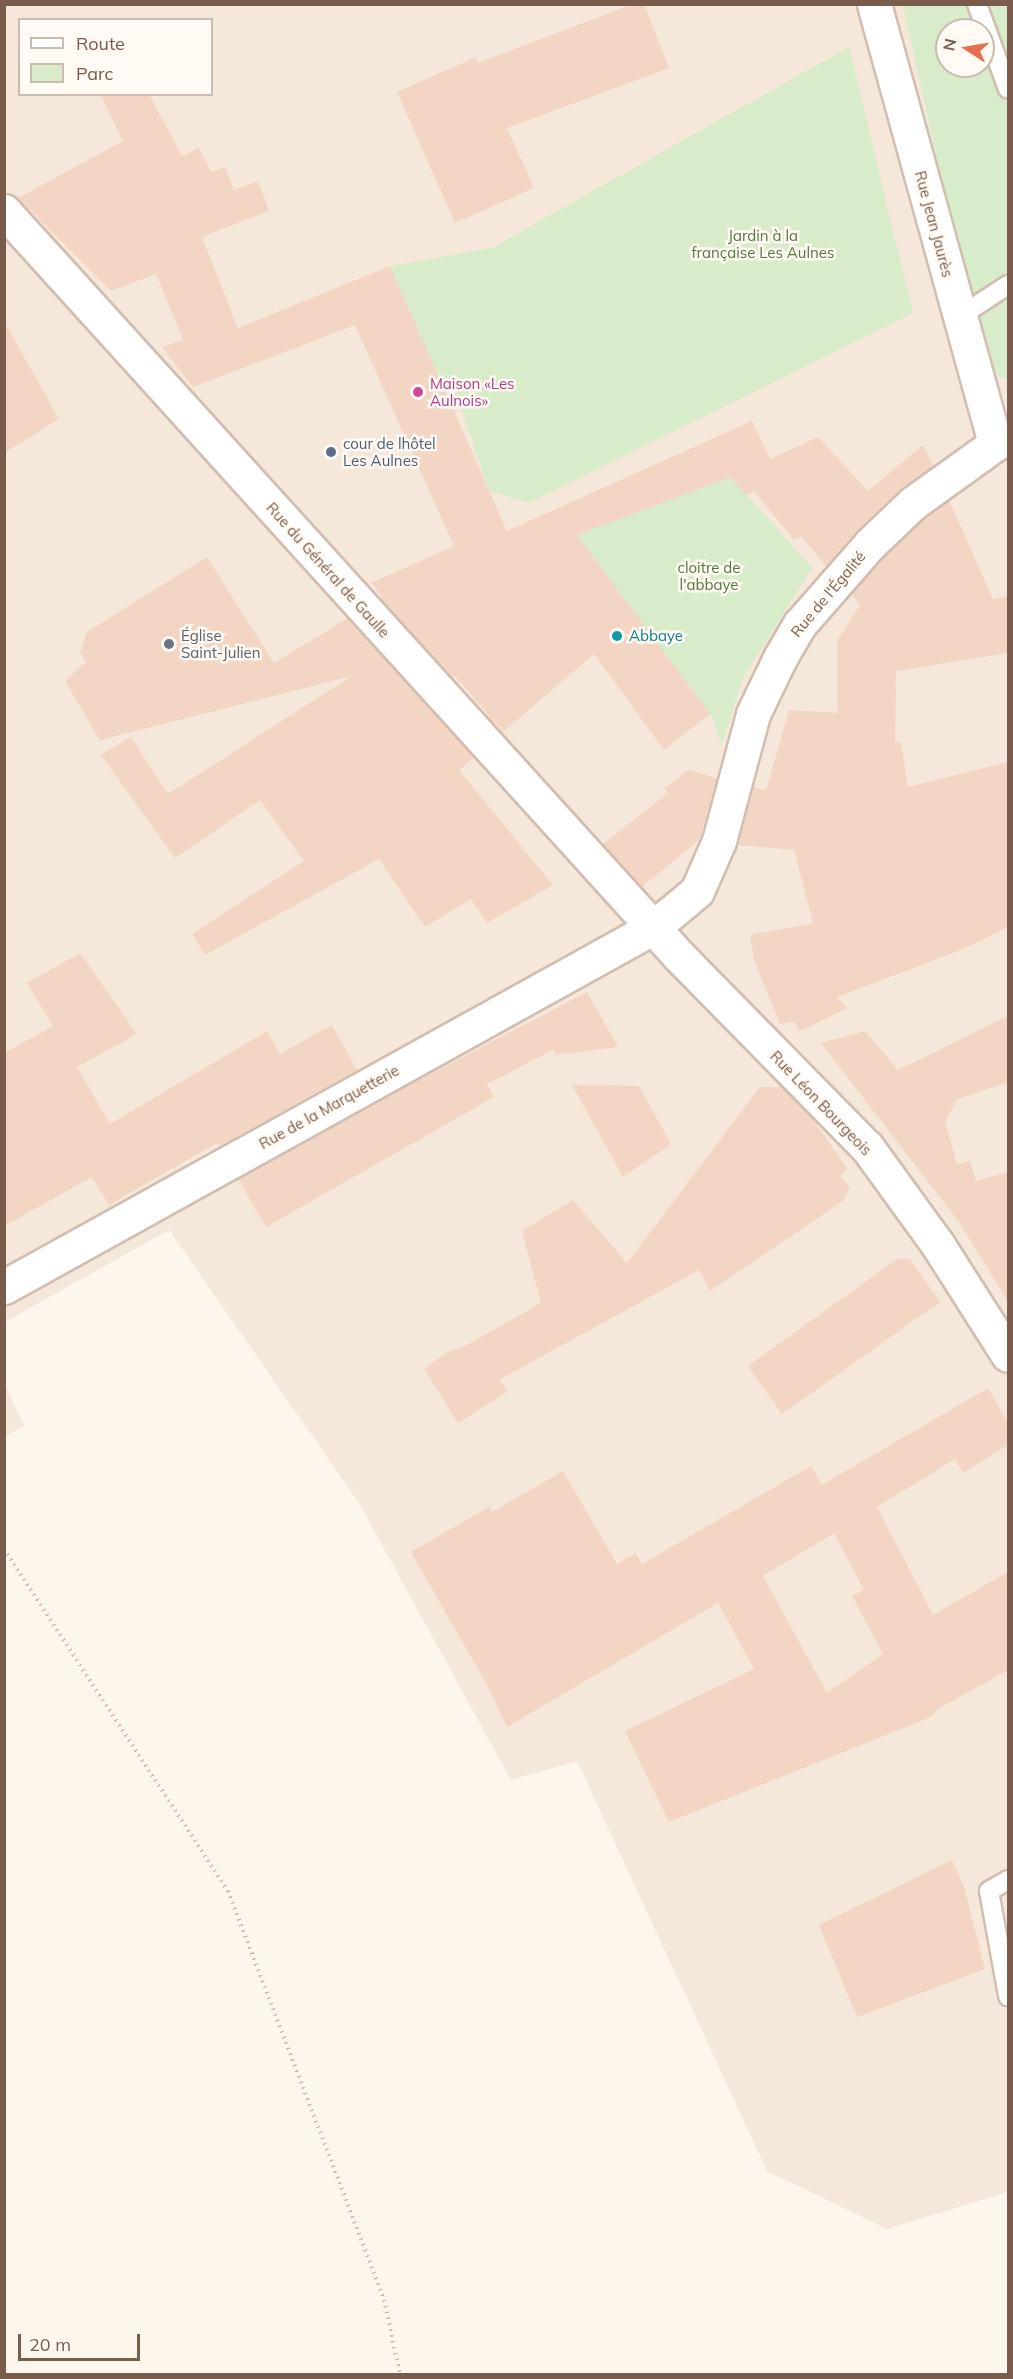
<!DOCTYPE html>
<meta charset="utf-8">
<style>
body{margin:0}
#map{position:relative;width:1013px;height:2379px;overflow:hidden;background:#fdf6ec;font-family:Mulish,sans-serif}
div>[style]{position:absolute}
.residential>*{inset:0;background:#f5e8da}
.green>*{inset:0;background:#d8ecc9}
.building>*{inset:0;background:#f3d5c3}
.path>*{height:4px;margin-top:-2px;transform-origin:0;background:repeating-linear-gradient(90deg,#d9b8a5 0 1.5px,transparent 0 6px)}
.roads{filter:drop-shadow(2px 0 #d1beb0) drop-shadow(-2px 0 #d1beb0) drop-shadow(0 2px #d1beb0) drop-shadow(0 -2px #d1beb0)}
.service>*{height:18px;margin:-9px;padding:0 9px;transform-origin:9px;border-radius:9px;background:#fff}
.minor>*{height:33px;margin:-16.5px;padding:0 16.5px;transform-origin:16.5px;border-radius:16.5px;background:#fff}
.tertiary>*{height:33px;margin:-16.5px;padding:0 16.5px;transform-origin:16.5px;border-radius:16.5px;background:#fff}
.dots>*{width:16px;height:16px;translate:-50% -50%;box-sizing:border-box;border:3px solid #fffaf3;border-radius:50%}
span{translate:-50% -50%;white-space:nowrap;text-align:center;line-height:1.15;-webkit-text-stroke:5px #fffaf3;paint-order:stroke}
.street-label{font-size:15px;color:#7a5c4d}
.park-label{font-size:15px;color:#537a41}
.hotel-label{font-size:15px;color:#b23c85}
.left{translate:0 -50%;text-align:left}
.service-label{font-size:15px;color:#4e5e75}
.worship-label{font-size:15px;color:#5b616d}
.culture-label{font-size:15px;color:#0d838f}
.frame{position:absolute;inset:0;border:6px solid #7a5c4d;pointer-events:none}
.legend{position:absolute;left:18px;top:18px;width:195px;height:78px;box-sizing:border-box;background:#fffaf3;border:2px solid #cabbb1;margin:0;padding:8px 10px;list-style:none;font-size:18px;color:#7a5c4d}
.legend li{display:flex;align-items:center;gap:12px;height:30px}
.legend b{width:30px;border:2px solid #cabbb1}
.north{position:absolute;left:935px;top:18px;width:60px;height:60px;box-sizing:border-box;background:#fffaf3;border:2px solid #cabbb1;border-radius:50%;rotate:282deg;font-size:16px;font-weight:700;line-height:24px;text-align:center;color:#7a5c4d}
.north::after{content:'';display:block;margin:auto;width:21px;height:27px;background:#e76f51;clip-path:polygon(50% 0,100% 100%,50% 72%,0 100%)}
.scale{position:absolute;left:18px;top:2334px;width:122px;height:27px;box-sizing:border-box;border:3px solid #7a5c4d;border-top:0;padding-left:8px;font-size:18px;line-height:21px;white-space:nowrap;color:#7a5c4d;-webkit-text-stroke:4px #fffaf3;paint-order:stroke}
</style>
<div id="map">
<div class="residential">
<div style="clip-path:polygon(evenodd,5px 5px,1008px 5px,1008px 2192px,887px 2229px,767px 2171px,577px 1761px,511px 1780px,359px 1503px,169px 1230px,5px 1322px,5px 5px,20px 20px,212px 20px,212px 94px,20px 94px,20px 20px,5px 5px,947px 30px,983px 30px,983px 66px,947px 66px,947px 30px)"></div>
<div style="clip-path:polygon(4px 1381px,24px 1426px,5px 1436px,4px 1436px)"></div>
</div>
<div class="green">
<div style="clip-path:polygon(evenodd,903px 5px,1008px 5px,1008px 379px,1000px 377px,982px 364px,903px 5px,947px 30px,983px 30px,983px 66px,947px 66px,947px 30px)"></div>
<div style="clip-path:polygon(849px 47px,913px 313px,529px 503px,489px 491px,458px 399px,444px 388px,390px 266px,492px 248px)"></div>
<div style="clip-path:polygon(731px 477px,812px 568px,743px 678px,722px 745px,710px 714px,577px 535px)"></div>
</div>
<div class="building">
<div style="clip-path:polygon(633px 4px,644px 4px,669px 68px,507px 128px,534px 188px,455px 223px,397px 92px,476px 57px,478px 63px)"></div>
<div style="clip-path:polygon(100px 94px,149px 94px,182px 156px,199px 148px,211px 172px,225px 167px,234px 190px,258px 181px,269px 211px,202px 237px,238px 328px,390px 266px,507px 531px,752px 421px,770px 459px,818px 437px,868px 491px,923px 445px,933px 466px,900px 489px,857px 530px,826px 566px,801px 536px,794px 540px,754px 491px,746px 495px,731px 477px,577px 535px,710px 714px,664px 750px,594px 654px,503px 732px,455px 676px,452px 678px,380px 598px,382px 596px,371px 583px,454px 546px,355px 325px,193px 387px,162px 347px,183px 340px,156px 274px,111px 291px,18px 198px,123px 141px)"></div>
<div style="clip-path:polygon(4px 321px,59px 419px,4px 453px)"></div>
<div style="clip-path:polygon(949px 500px,993px 599px,1008px 596px,1008px 653px,896px 671px,895px 743px,901px 742px,908px 787px,1008px 762px,1008px 927px,966px 948px,837px 997px,847px 1008px,800px 1031px,794px 1022px,780px 1024px,755px 963px,750px 935px,813px 923px,794px 850px,737px 845px,753px 787px,766px 790px,789px 710px,838px 713px,837px 641px,860px 605px,851px 594px,884px 557px,925px 517px)"></div>
<div style="clip-path:polygon(207px 557px,274px 663px,348px 618px,470px 754px,473px 758px,459px 770px,553px 885px,487px 923px,471px 899px,425px 927px,379px 859px,205px 955px,192px 934px,304px 861px,260px 800px,175px 858px,101px 755px,131px 737px,168px 794px,352px 676px,100px 740px,65px 681px,86px 662px,80px 652px,87px 632px)"></div>
<div style="clip-path:polygon(688px 770px,717px 778px,701px 835px,698px 841px,642px 887px,603px 844px,668px 793px,664px 789px)"></div>
<div style="clip-path:polygon(80px 953px,137px 1034px,77px 1067px,110px 1124px,267px 1031px,280px 1054px,332px 1025px,357px 1070px,220px 1146px,217px 1143px,109px 1205px,92px 1177px,4px 1226px,4px 1053px,53px 1026px,27px 983px)"></div>
<div style="clip-path:polygon(587px 992px,618px 1047px,556px 1055px,553px 1050px,487px 1084px,494px 1097px,266px 1227px,238px 1179px,375px 1103px)"></div>
<div style="clip-path:polygon(1008px 1016px,1008px 1082px,958px 1099px,945px 1121px,957px 1164px,970px 1161px,976px 1181px,1008px 1172px,1008px 1302px,959px 1222px,821px 1043px,865px 1031px,898px 1070px)"></div>
<div style="clip-path:polygon(572px 1085px,639px 1086px,671px 1144px,623px 1177px)"></div>
<div style="clip-path:polygon(760px 1087px,782px 1087px,812px 1118px,848px 1170px,840px 1176px,850px 1187px,843px 1201px,710px 1291px,699px 1270px,499px 1380px,508px 1391px,458px 1423px,424px 1369px,449px 1351px,465px 1346px,541px 1303px,522px 1231px,573px 1200px,627px 1263px)"></div>
<div style="clip-path:polygon(897px 1259px,910px 1259px,940px 1302px,782px 1414px,748px 1366px)"></div>
<div style="clip-path:polygon(evenodd,988px 1388px,1008px 1423px,1008px 1445px,963px 1473px,955px 1459px,877px 1507px,933px 1615px,1008px 1572px,1008px 1670px,938px 1709px,931px 1717px,669px 1822px,625px 1731px,754px 1669px,718px 1603px,507px 1727px,486px 1683px,411px 1552px,489px 1507px,492px 1512px,563px 1471px,617px 1564px,636px 1553px,642px 1564px,811px 1466px,822px 1485px,988px 1388px,834px 1533px,864px 1590px,852px 1596px,883px 1654px,827px 1693px,763px 1576px,834px 1533px)"></div>
<div style="clip-path:polygon(952px 1860px,964px 1887px,985px 1969px,857px 2017px,819px 1925px)"></div>
</div>
<div class="path">
<div style="left:4px;top:1549px;width:409px;rotate:56.8deg"></div>
<div style="left:228px;top:1891px;width:438px;rotate:69.1deg"></div>
<div style="left:384px;top:2300px;width:76px;rotate:77.8deg"></div>
</div>
<div class="roads">
<div class="service">
<div style="left:977px;top:4px;width:90px;rotate:70deg"></div>
<div style="left:959px;top:313px;width:13px;rotate:-18deg"></div>
<div style="left:971px;top:309px;width:44px;rotate:-33deg"></div>
<div style="left:1008px;top:1880px;width:22px;rotate:150deg"></div>
<div style="left:989px;top:1891px;width:107px;rotate:79.7deg"></div>
</div>
<div class="minor">
<div style="left:874px;top:4px;width:456px;rotate:74.6deg"></div>
<div style="left:4px;top:1287px;width:743px;rotate:-28.98deg"></div>
</div>
<div class="tertiary">
<div style="left:4px;top:211px;width:1007px;rotate:47.82deg"></div>
<div style="left:680px;top:957px;width:267px;rotate:45.5deg"></div>
<div style="left:867px;top:1147px;width:121px;rotate:54.1deg"></div>
<div style="left:938px;top:1245px;width:130px;rotate:57.5deg"></div>
<div style="left:654px;top:927px;width:56px;rotate:-39.9deg"></div>
<div style="left:697px;top:891px;width:55px;rotate:-66.3deg"></div>
<div style="left:719px;top:841px;width:131px;rotate:-75deg"></div>
<div style="left:753px;top:714px;width:62px;rotate:-64.3deg"></div>
<div style="left:780px;top:658px;width:39px;rotate:-60deg"></div>
<div style="left:800px;top:624px;width:106px;rotate:-48.8deg"></div>
<div style="left:870px;top:544px;width:59px;rotate:-43.6deg"></div>
<div style="left:913px;top:503px;width:101px;rotate:-35.7deg"></div>
<div style="left:995px;top:444px;width:15px;rotate:-28deg"></div>
</div>
</div>
<div class="dots">
<div style="left:418px;top:392px;background:#d1479c"></div>
<div style="left:331px;top:452px;background:#5c6f8a"></div>
<div style="left:617px;top:636px;background:#0f9aa8"></div>
<div style="left:169px;top:644px;background:#6b7280"></div>
</div>
<div class="street-label">
<span style="left:934px;top:224px;rotate:75deg">Rue Jean Jaurès</span>
<span style="left:328px;top:570px;rotate:48deg">Rue du Général de Gaulle</span>
<span style="left:828px;top:594px;rotate:-50deg">Rue de l'Égalité</span>
<span style="left:821px;top:1103px;rotate:46deg">Rue Léon Bourgeois</span>
<span style="left:329px;top:1107px;rotate:-29deg">Rue de la Marquetterie</span>
</div>
<div class="park-label">
<span style="left:763px;top:244px">Jardin à la<br>française Les Aulnes</span>
<span style="left:709px;top:576px">cloitre de<br>l'abbaye</span>
</div>
<div class="hotel-label">
<span class="left" style="left:430px;top:392px">Maison «Les<br>Aulnois»</span>
</div>
<div class="service-label">
<span class="left" style="left:343px;top:452px">cour de lhôtel<br>Les Aulnes</span>
</div>
<div class="worship-label">
<span class="left" style="left:181px;top:644px">Église<br>Saint-Julien</span>
</div>
<div class="culture-label">
<span class="left" style="left:629px;top:636px">Abbaye</span>
</div>
<div class="frame"></div>
<ul class="legend">
<li><b style="height:8px;background:#fff"></b>Route</li>
<li><b style="height:16px;background:#d8ecc9"></b>Parc</li>
</ul>
<div class="north">N</div>
<div class="scale">20 m</div>
</div>
